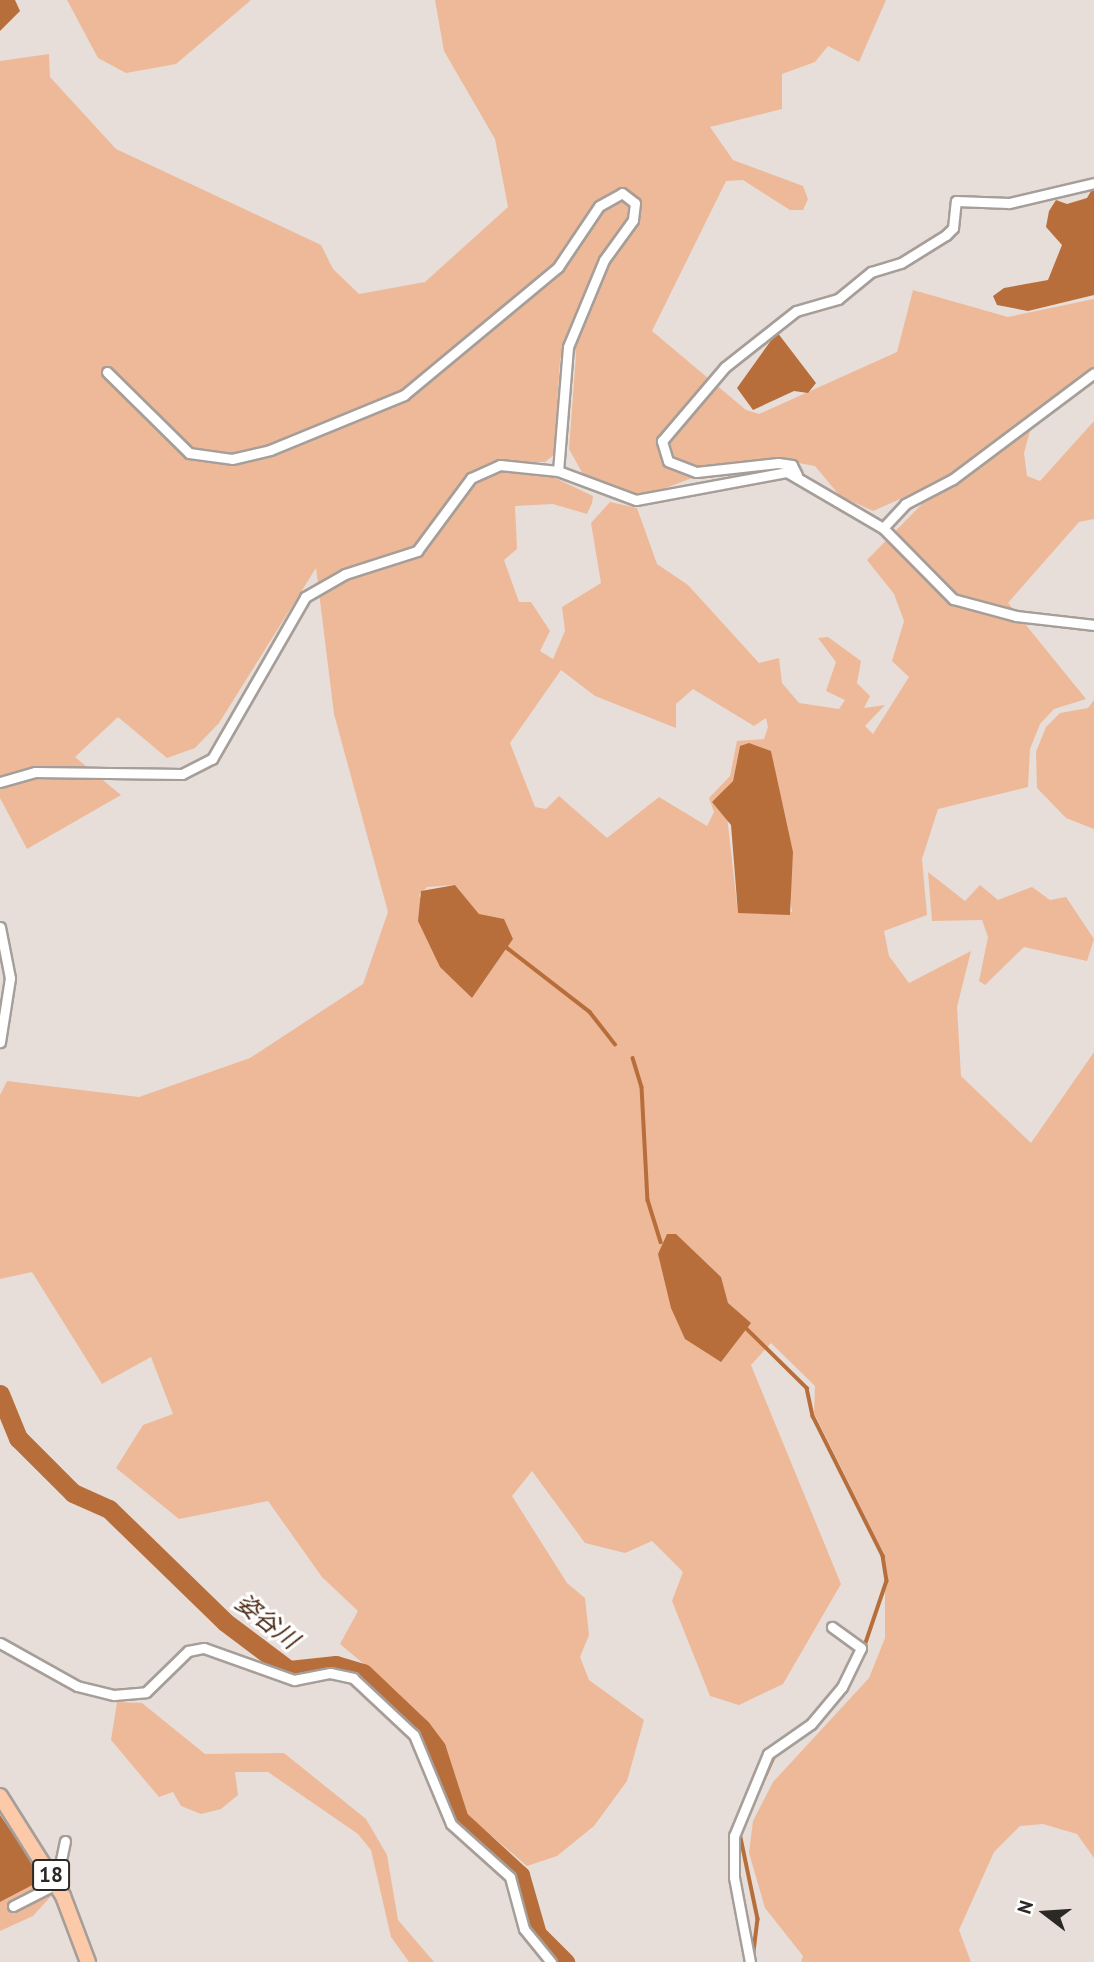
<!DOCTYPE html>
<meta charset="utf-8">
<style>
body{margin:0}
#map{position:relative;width:1094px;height:1962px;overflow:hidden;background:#e7ded9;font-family:"PT Sans","Noto Sans JP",sans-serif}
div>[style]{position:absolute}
.green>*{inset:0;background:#eeb998}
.water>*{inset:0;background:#b86e3b}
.stream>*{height:3.5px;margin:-1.75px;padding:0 1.75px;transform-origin:1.75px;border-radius:1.75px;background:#b86e3b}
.river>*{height:19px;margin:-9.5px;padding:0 9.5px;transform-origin:9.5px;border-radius:9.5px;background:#b86e3b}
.roads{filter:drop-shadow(2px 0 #a69e99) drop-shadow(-2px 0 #a69e99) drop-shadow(0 2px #a69e99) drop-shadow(0 -2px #a69e99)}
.street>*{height:9px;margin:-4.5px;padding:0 4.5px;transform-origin:4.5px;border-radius:4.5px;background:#fff}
.primary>*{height:14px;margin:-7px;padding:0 7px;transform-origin:7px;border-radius:7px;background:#fdcaa9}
span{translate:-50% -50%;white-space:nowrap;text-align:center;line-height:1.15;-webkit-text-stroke:6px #fff;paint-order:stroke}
.shield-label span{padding:2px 5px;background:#fff;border:2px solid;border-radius:5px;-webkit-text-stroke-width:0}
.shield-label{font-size:21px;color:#2b2826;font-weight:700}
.water-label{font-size:24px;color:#4c2c16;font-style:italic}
.north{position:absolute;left:1010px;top:1878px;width:70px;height:70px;-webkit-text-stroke:5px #fff;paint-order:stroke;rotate:287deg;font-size:19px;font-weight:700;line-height:28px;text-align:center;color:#2b2826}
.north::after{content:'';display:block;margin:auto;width:24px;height:32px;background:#2b2826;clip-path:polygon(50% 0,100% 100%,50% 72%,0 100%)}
</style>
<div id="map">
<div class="green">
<div style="clip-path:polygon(67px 0,251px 0,176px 64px,126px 73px,98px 58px)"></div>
<div style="clip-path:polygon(evenodd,435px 0,886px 0,859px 62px,828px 46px,815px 62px,782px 74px,782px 109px,710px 127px,733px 160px,803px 186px,808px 199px,803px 210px,790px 210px,743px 180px,726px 181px,652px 331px,746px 410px,759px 414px,897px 352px,913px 290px,1008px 317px,1094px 299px,1094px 368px,1036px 409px,1024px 453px,1027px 476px,1040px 481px,1094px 421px,1094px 519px,1079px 522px,1008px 603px,1086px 699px,1054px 709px,1040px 724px,1030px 749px,1028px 787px,938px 809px,922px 859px,927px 915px,884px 931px,889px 956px,909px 983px,971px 951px,957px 1007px,961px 1076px,1031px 1143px,1094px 1052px,1094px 1858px,1077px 1834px,1043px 1824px,1020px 1826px,994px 1852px,959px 1930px,971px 1962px,801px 1962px,803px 1956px,765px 1908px,749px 1853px,753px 1821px,773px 1782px,869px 1678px,885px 1638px,885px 1556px,814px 1413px,815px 1386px,771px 1343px,751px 1365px,841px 1584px,783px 1684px,739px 1705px,710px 1696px,672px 1601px,683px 1572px,652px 1541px,625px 1553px,585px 1543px,532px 1471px,512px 1496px,567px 1583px,585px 1598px,589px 1635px,580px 1657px,589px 1680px,644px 1720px,627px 1781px,594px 1826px,557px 1856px,527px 1866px,465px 1813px,441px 1740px,396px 1691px,340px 1644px,358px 1611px,322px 1577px,268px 1501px,179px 1519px,116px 1468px,143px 1425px,173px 1414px,151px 1357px,102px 1384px,32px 1272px,0 1279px,0 1095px,7px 1081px,139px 1097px,250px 1058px,363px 984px,388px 912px,334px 714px,316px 568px,219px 723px,195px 748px,167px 758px,118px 717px,75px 757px,121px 795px,27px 849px,0 798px,0 61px,49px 54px,50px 77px,116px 149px,321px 245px,333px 269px,359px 294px,425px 282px,508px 207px,495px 139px,444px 51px,435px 0,571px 330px,576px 355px,569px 449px,584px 476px,631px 494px,655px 492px,732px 463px,782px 460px,815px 466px,840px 496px,873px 511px,977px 465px,924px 502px,867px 560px,894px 594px,904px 621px,892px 661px,909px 677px,873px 734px,865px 726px,885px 705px,864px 708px,870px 696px,857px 683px,861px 661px,828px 637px,818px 638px,836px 662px,826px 691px,845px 700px,839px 709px,799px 703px,782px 683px,779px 658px,759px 663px,688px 585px,657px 564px,637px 508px,610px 502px,591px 523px,601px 583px,562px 607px,565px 631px,553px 659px,540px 651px,550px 631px,531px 602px,519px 602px,504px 560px,517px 549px,515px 506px,553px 504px,587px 514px,592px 503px,593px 496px,540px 471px,516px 468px,518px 462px,545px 462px,554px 455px,560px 360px,571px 330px,435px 0,561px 670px,595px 696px,676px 728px,676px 704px,693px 689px,754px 726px,766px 718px,768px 727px,764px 739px,737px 741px,730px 776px,709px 798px,714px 812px,707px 826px,659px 797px,607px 838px,559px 796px,546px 809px,535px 807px,510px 743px,561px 670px,435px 0,740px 746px,771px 751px,792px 912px,738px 913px,724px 790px,733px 781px,740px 746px,435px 0,455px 885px,479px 914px,513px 939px,472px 998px,452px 977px,419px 895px,427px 887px,455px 885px)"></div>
<div style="clip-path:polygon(1094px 700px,1094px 829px,1066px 818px,1037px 788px,1036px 752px,1046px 727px,1060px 713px,1088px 708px)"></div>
<div style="clip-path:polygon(928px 872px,965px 901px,980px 885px,998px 900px,1032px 887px,1050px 900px,1066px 897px,1094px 939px,1087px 961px,1024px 947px,985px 985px,979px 981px,988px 937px,982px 920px,932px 921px)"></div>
<div style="clip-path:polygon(117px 1702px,142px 1703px,205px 1754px,284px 1753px,366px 1819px,387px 1855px,398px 1920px,434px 1962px,409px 1962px,391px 1937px,371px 1850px,358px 1834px,268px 1772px,235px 1772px,238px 1795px,221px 1809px,201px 1814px,181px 1806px,173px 1792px,159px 1797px,111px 1740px)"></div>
<div style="clip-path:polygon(44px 1879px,53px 1894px,33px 1916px,0 1931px,0 1902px)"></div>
</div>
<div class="water">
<div style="clip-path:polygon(0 0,15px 0,20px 11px,0 31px)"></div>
<div style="clip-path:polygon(1094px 186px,1094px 295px,1028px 311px,997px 305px,993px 296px,1004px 288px,1048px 280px,1062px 245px,1046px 227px,1049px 211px,1056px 200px,1067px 204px,1087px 198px)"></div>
<div style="clip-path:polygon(777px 332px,816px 383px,808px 393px,794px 391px,753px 410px,737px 388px)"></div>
<div style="clip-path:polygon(749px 743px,771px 751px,793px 852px,790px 915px,738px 913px,731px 825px,712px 802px,733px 781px,740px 746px)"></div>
<div style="clip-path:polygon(455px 885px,479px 914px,504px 919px,513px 939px,472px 998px,440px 967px,418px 921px,421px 891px)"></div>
<div style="clip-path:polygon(667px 1234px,676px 1234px,721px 1277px,728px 1303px,751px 1323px,721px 1362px,685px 1339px,671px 1308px,658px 1254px)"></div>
<div style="clip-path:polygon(0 1815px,44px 1879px,0 1902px)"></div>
</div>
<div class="stream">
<div style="left:506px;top:947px;width:106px;rotate:37.7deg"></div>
<div style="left:590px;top:1012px;width:41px;rotate:52deg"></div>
<div style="left:633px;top:1058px;width:30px;rotate:73deg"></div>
<div style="left:642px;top:1087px;width:113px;rotate:87deg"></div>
<div style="left:648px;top:1200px;width:44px;rotate:72.8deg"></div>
<div style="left:746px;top:1328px;width:86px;rotate:44.5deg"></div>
<div style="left:807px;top:1388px;width:29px;rotate:78deg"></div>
<div style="left:813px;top:1416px;width:157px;rotate:63.4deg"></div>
<div style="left:883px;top:1556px;width:25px;rotate:81deg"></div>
<div style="left:887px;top:1581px;width:72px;rotate:108.7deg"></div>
<div style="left:744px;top:1823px;width:76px;rotate:-65.8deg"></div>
<div style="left:740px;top:1833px;width:88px;rotate:78.2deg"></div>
<div style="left:758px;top:1919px;width:39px;rotate:97deg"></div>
</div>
<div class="river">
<div style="left:0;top:1394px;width:48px;rotate:67.8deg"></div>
<div style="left:18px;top:1438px;width:78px;rotate:45deg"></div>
<div style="left:73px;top:1493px;width:39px;rotate:24deg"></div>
<div style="left:109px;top:1509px;width:162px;rotate:44.2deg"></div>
<div style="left:225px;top:1622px;width:80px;rotate:36.9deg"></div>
<div style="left:289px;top:1670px;width:47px;rotate:-6.1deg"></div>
<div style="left:336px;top:1665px;width:28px;rotate:17deg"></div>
<div style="left:363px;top:1673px;width:80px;rotate:43.5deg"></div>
<div style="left:421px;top:1728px;width:25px;rotate:53deg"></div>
<div style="left:436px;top:1748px;width:75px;rotate:72.1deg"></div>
<div style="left:459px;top:1819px;width:83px;rotate:42.6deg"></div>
<div style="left:520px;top:1875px;width:61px;rotate:73.9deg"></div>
<div style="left:537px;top:1934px;width:40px;rotate:45deg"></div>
</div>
<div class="roads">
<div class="street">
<div style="left:107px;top:372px;width:115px;rotate:44.6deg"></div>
<div style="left:189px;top:453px;width:43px;rotate:7.9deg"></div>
<div style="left:232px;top:459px;width:39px;rotate:-13deg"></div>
<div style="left:270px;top:450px;width:145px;rotate:-22.3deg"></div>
<div style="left:404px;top:395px;width:200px;rotate:-39.7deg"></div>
<div style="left:558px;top:267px;width:73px;rotate:-56.1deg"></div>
<div style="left:599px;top:206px;width:26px;rotate:-29deg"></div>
<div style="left:622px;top:193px;width:16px;rotate:38deg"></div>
<div style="left:635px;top:203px;width:17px;rotate:97deg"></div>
<div style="left:633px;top:220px;width:49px;rotate:125.9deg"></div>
<div style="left:604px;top:260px;width:94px;rotate:112.5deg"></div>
<div style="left:568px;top:347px;width:124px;rotate:94.6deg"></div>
<div style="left:797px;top:475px;width:11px;rotate:-117deg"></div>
<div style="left:792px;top:465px;width:14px;rotate:-172deg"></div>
<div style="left:778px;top:463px;width:82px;rotate:173.7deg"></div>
<div style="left:696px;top:472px;width:30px;rotate:-159deg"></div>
<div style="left:668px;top:461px;width:21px;rotate:-107deg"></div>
<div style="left:662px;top:441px;width:97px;rotate:-49.6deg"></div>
<div style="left:725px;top:367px;width:90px;rotate:-38.3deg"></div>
<div style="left:796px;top:311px;width:44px;rotate:-15.9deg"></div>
<div style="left:838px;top:299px;width:43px;rotate:-39.3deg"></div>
<div style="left:871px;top:272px;width:31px;rotate:-17deg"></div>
<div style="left:901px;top:263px;width:53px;rotate:-31.9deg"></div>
<div style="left:946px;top:235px;width:10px;rotate:-45deg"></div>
<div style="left:953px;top:228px;width:27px;rotate:-84deg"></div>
<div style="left:956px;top:201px;width:53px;rotate:2.2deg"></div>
<div style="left:1009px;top:203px;width:87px;rotate:-13.2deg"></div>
<div style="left:883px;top:528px;width:33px;rotate:-47deg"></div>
<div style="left:905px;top:504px;width:54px;rotate:-27.5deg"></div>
<div style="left:953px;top:479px;width:176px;rotate:-36.9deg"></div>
<div style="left:0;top:782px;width:36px;rotate:-16deg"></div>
<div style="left:35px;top:772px;width:147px;rotate:0.8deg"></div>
<div style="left:182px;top:774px;width:34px;rotate:-27deg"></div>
<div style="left:212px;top:759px;width:187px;rotate:-60.1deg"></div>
<div style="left:305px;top:597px;width:46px;rotate:-29.9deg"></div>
<div style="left:345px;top:574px;width:76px;rotate:-17.7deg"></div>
<div style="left:417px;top:551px;width:91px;rotate:-53.5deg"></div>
<div style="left:471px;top:478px;width:32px;rotate:-24deg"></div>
<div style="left:500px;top:465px;width:58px;rotate:5.9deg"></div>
<div style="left:558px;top:471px;width:83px;rotate:20.4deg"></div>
<div style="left:636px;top:500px;width:154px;rotate:-10.5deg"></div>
<div style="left:787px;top:472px;width:111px;rotate:30.3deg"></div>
<div style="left:883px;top:528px;width:100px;rotate:45.4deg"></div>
<div style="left:953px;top:599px;width:65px;rotate:15.1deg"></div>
<div style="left:1016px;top:616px;width:79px;rotate:6.6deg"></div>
<div style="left:0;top:927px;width:52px;rotate:78.9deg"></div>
<div style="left:10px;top:978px;width:65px;rotate:98.9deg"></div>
<div style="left:0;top:1643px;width:88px;rotate:29.2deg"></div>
<div style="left:77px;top:1686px;width:38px;rotate:14deg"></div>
<div style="left:114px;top:1695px;width:32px;rotate:-5deg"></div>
<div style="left:146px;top:1692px;width:59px;rotate:-44.3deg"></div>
<div style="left:188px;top:1651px;width:16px;rotate:-11deg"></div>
<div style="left:204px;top:1648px;width:96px;rotate:19.6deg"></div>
<div style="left:294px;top:1680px;width:37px;rotate:-11deg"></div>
<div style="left:330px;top:1673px;width:24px;rotate:12deg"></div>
<div style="left:353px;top:1678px;width:83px;rotate:43.1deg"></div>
<div style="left:414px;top:1735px;width:96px;rotate:67.4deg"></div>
<div style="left:451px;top:1824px;width:79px;rotate:41.9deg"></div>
<div style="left:510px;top:1877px;width:54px;rotate:74.9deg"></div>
<div style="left:524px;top:1929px;width:43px;rotate:50.7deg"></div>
<div style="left:13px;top:1906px;width:48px;rotate:-27.1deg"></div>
<div style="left:56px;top:1884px;width:44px;rotate:-78.2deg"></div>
<div style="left:750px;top:1962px;width:86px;rotate:-100.7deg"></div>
<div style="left:734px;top:1877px;width:41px;rotate:-90deg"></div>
<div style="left:734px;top:1836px;width:89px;rotate:-67.5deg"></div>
<div style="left:768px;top:1754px;width:52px;rotate:-34.9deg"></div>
<div style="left:811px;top:1724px;width:48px;rotate:-50deg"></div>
<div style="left:842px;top:1687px;width:43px;rotate:-64deg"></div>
<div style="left:861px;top:1648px;width:36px;rotate:-144deg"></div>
</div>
<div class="primary">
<div style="left:0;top:1796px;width:118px;rotate:57.8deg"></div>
<div style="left:63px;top:1896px;width:71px;rotate:69.3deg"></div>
</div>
</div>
<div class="shield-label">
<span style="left:51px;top:1875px">18</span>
</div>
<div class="water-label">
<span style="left:267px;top:1621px;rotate:38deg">姿谷川</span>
</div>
<div class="north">N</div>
</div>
